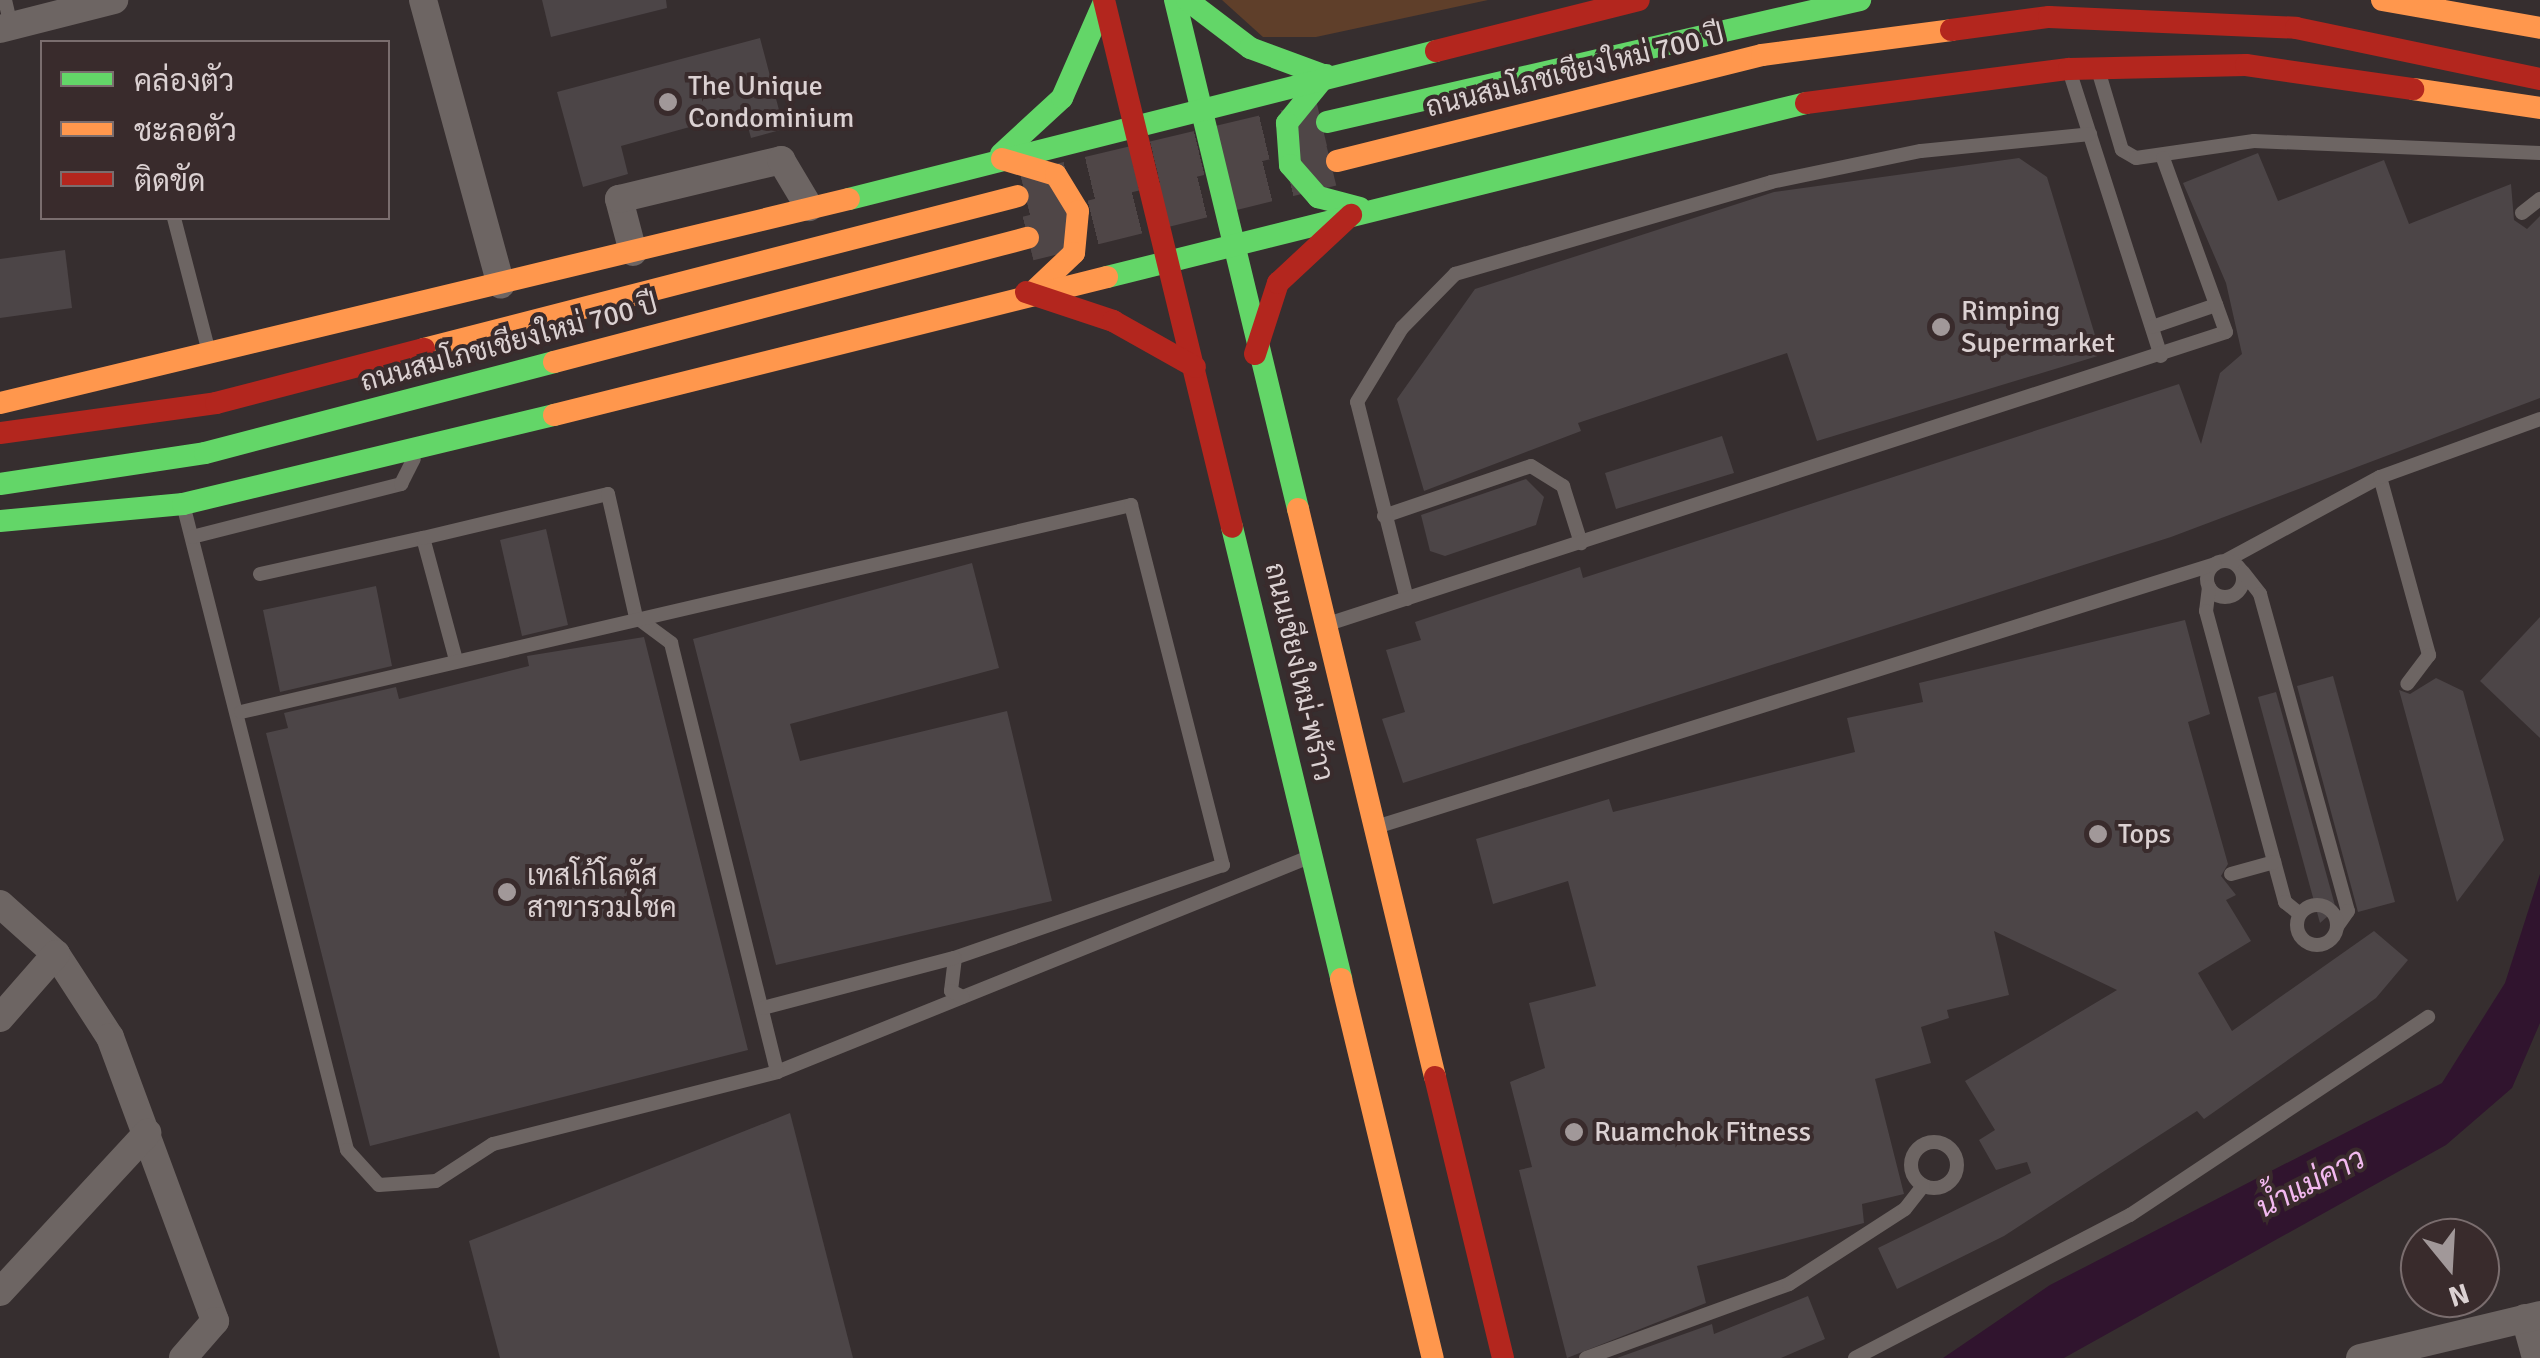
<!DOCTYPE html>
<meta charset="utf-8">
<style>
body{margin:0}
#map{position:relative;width:2540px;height:1358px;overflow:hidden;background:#362e2f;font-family:Signika,Sarabun,sans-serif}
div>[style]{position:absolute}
.green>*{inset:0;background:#5f3f2a}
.water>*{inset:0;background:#30142e}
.building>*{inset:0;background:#4c4547}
.primary-tunnel>*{height:45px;margin-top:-22.5px;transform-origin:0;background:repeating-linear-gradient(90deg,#4f4647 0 45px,transparent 0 67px)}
.lane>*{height:14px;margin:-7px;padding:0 7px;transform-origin:7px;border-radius:7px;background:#6d6563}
.lane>.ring{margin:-7px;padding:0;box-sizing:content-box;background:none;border:14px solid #6d6563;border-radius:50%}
.street>*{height:28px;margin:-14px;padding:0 14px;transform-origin:14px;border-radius:14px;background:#6d6563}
.fast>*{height:22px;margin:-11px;padding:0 11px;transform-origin:11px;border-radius:11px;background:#63d668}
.slow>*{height:22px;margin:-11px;padding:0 11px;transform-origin:11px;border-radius:11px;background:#ff974d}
.jam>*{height:22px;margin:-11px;padding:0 11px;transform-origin:11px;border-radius:11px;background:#b3261e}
.dots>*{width:28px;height:28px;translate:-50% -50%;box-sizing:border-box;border:5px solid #392b2c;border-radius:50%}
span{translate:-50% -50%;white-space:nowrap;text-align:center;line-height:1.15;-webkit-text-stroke:8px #392b2c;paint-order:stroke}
.street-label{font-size:28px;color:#dbd1d2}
.poi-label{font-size:28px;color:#dbd1d2}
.left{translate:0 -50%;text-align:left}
.water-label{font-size:30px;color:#f2b9ef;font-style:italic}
.legend{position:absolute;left:40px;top:40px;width:350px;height:180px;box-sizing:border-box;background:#392b2c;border:2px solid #7a6d6e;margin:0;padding:12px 18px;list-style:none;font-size:30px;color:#dbd1d2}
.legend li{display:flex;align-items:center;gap:20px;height:50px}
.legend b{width:50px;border:2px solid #7a6d6e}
.north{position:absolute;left:2400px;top:1218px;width:100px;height:100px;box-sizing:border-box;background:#392b2c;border:2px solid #7a6d6e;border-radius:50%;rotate:162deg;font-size:28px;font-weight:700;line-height:40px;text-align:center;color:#dbd1d2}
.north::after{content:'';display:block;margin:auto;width:35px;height:45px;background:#a19899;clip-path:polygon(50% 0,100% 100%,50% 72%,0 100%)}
</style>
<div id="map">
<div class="green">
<div style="clip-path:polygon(1222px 0,1488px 0,1316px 37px,1263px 37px)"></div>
</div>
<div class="water">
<div style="clip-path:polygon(2540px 874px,2540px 1023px,2512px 1088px,2446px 1145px,2064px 1358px,1943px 1358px,2050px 1285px,2442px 1083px,2505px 983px)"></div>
</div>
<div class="building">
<div style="clip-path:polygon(542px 0,666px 0,667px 8px,551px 37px)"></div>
<div style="clip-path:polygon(760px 38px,784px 129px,751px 138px,744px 112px,621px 146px,628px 174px,583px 187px,557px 92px)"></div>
<div style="clip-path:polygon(2258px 153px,2278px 201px,2384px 160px,2409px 224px,2511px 184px,2514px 220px,2527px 229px,2540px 216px,2540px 398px,2171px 537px,1403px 783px,1382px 719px,1405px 712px,1386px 650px,1421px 640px,1415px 622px,1580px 567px,1583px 578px,2179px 384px,2201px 444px,2220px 373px,2242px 354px,2226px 283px,2183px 183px)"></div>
<div style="clip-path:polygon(2019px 158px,2047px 177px,2101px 355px,1817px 441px,1787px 353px,1578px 423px,1581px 431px,1424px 491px,1397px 399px,1475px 289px,1774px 192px)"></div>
<div style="clip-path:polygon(65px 250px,72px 308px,0 318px,0 259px)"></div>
<div style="clip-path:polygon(1722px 436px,1734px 473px,1616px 509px,1605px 473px)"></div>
<div style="clip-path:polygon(1526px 479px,1544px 497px,1536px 525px,1445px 556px,1430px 551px,1421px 515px)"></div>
<div style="clip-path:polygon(546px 529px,568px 625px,522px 636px,500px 540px)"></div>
<div style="clip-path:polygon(972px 563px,999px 668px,790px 724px,800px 761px,1007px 711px,1052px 901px,776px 965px,693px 639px)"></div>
<div style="clip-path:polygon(376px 586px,392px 666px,280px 692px,263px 610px)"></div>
<div style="clip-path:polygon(2540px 617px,2540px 738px,2480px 681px)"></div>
<div style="clip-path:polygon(2185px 620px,2210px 714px,2188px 722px,2228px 864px,2221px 876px,2236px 895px,2226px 900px,2251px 941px,2198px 973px,2232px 1031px,2374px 931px,2408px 960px,2376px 998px,2204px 1119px,2197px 1111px,2004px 1236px,1897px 1289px,1878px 1248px,2031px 1173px,2027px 1162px,1996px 1170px,1979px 1140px,1995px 1130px,1965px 1081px,2117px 990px,1994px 931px,2009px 995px,1947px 1010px,1949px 1018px,1921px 1027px,1931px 1063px,1875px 1079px,1904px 1194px,1862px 1204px,1864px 1223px,1697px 1266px,1706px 1303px,1567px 1358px,1519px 1170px,1532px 1167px,1510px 1082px,1545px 1068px,1529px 1003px,1596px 986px,1568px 881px,1493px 904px,1476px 839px,1609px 799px,1613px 812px,1855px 752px,1847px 718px,1923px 702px,1919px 683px)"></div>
<div style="clip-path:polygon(644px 637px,748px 1050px,370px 1146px,266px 733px,288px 728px,284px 713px,396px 687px,399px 699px,529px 666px,527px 656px)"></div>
<div style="clip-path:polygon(2333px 676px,2395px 902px,2358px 912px,2297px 686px)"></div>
<div style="clip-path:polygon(2436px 678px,2463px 691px,2504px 840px,2457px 902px,2399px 690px,2410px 694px)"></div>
<div style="clip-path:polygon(2276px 692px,2336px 909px,2320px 923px,2258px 697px)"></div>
<div style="clip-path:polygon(790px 1113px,853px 1358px,500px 1358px,469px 1241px)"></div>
<div style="clip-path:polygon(1808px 1296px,1825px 1339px,1781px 1358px,1617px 1358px,1712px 1324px,1714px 1334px)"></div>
</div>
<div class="primary-tunnel">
<div style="left:1025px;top:194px;width:305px;rotate:-13.4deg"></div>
<div style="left:1028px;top:238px;width:312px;rotate:-13.9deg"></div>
</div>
<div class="lane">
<div style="left:5px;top:0;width:27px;rotate:77deg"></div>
<div style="left:2099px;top:73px;width:80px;rotate:73.4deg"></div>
<div style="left:2122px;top:150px;width:16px;rotate:30deg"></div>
<div style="left:2136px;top:158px;width:119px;rotate:-8.2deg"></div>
<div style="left:2254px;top:141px;width:286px;rotate:2.4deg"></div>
<div style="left:2071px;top:76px;width:294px;rotate:72.2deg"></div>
<div style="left:2522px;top:213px;width:23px;rotate:-38deg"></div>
<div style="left:174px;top:218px;width:138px;rotate:75.4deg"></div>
<div style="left:2152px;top:327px;width:68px;rotate:-19deg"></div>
<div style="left:2380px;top:477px;width:185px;rotate:74.6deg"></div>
<div style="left:2429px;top:655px;width:36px;rotate:127deg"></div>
<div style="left:185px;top:512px;width:658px;rotate:75.75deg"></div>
<div style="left:347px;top:1150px;width:47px;rotate:47.6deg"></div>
<div style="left:379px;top:1185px;width:57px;rotate:-4deg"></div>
<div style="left:436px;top:1181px;width:68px;rotate:-33deg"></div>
<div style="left:493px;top:1144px;width:293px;rotate:-14.2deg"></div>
<div style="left:777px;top:1072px;width:572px;rotate:-21.99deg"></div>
<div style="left:1384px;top:516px;width:155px;rotate:-18.8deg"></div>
<div style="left:1531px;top:466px;width:38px;rotate:32deg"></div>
<div style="left:1563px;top:486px;width:60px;rotate:72.5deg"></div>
<div style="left:192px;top:537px;width:216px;rotate:-14.2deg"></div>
<div style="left:401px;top:484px;width:28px;rotate:-63deg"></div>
<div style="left:2227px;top:560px;width:174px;rotate:-28.5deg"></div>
<div style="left:2380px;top:477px;width:170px;rotate:-19.9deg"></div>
<div class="ring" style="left:2207px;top:561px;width:22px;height:22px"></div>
<div style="left:2243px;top:572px;width:28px;rotate:52deg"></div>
<div style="left:2260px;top:594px;width:329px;rotate:74.5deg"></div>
<div style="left:2348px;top:911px;width:19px;rotate:125deg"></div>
<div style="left:260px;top:574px;width:167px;rotate:-12.5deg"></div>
<div style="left:2209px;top:587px;width:24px;rotate:97deg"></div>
<div style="left:2206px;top:611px;width:302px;rotate:74.8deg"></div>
<div style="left:2285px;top:902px;width:19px;rotate:39deg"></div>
<div style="left:1407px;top:599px;width:203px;rotate:-104.2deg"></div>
<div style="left:1357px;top:402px;width:87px;rotate:-58.7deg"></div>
<div style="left:1402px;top:328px;width:76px;rotate:-45.5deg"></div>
<div style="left:1455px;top:274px;width:329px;rotate:-16.2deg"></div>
<div style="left:1771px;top:182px;width:153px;rotate:-11.7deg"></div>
<div style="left:1921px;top:151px;width:170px;rotate:-5.7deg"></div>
<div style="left:636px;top:617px;width:44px;rotate:36.6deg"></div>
<div style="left:671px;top:643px;width:442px;rotate:76.1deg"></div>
<div style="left:1331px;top:623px;width:941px;rotate:-18.01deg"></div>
<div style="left:2226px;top:332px;width:185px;rotate:-109.9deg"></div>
<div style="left:456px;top:660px;width:126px;rotate:-105.1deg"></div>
<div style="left:423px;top:538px;width:190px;rotate:-13.4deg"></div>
<div style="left:608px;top:494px;width:126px;rotate:77.2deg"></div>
<div style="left:241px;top:712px;width:914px;rotate:-13.09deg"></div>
<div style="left:1131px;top:505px;width:372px;rotate:75.7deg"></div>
<div style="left:1223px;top:865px;width:284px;rotate:160.9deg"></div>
<div style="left:955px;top:958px;width:33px;rotate:97deg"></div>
<div style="left:951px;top:991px;width:13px;rotate:27deg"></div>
<div style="left:1376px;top:827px;width:879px;rotate:-17.4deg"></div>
<div style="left:2231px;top:874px;width:45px;rotate:-15.6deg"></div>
<div class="ring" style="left:2297px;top:905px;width:26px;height:26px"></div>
<div style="left:763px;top:1008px;width:197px;rotate:-14.7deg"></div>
<div class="ring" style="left:1911px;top:1142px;width:32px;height:32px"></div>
<div style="left:1586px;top:1358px;width:216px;rotate:-20deg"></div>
<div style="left:1789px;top:1284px;width:138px;rotate:-32.9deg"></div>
<div style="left:1905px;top:1209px;width:29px;rotate:-52deg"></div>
<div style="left:1855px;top:1358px;width:310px;rotate:-27.5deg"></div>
<div style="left:2130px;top:1215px;width:358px;rotate:-33.6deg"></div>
</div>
<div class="street">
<div style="left:423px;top:0;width:295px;rotate:74.7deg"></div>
<div style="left:0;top:29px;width:118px;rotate:-14.3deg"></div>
<div style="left:633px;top:252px;width:55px;rotate:-104.8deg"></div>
<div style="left:619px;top:199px;width:167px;rotate:-13.5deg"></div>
<div style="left:781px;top:160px;width:55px;rotate:59.2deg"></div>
<div style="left:0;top:904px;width:75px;rotate:41.8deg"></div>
<div style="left:56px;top:954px;width:99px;rotate:57deg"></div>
<div style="left:110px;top:1037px;width:303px;rotate:69.7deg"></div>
<div style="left:215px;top:1321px;width:49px;rotate:130.9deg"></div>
<div style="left:0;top:1018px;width:85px;rotate:-48.8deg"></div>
<div style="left:0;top:1292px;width:217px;rotate:-47.2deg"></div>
<div style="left:2525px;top:1318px;width:41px;rotate:74.6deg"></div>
<div style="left:2360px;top:1358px;width:185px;rotate:-13.4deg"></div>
</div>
<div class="fast">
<div style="left:1175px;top:0;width:524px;rotate:76.41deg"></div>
<div style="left:1187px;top:0;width:79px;rotate:37.3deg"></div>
<div style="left:1250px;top:48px;width:78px;rotate:20.3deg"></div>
<div style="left:1326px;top:75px;width:62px;rotate:129.1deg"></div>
<div style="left:1287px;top:123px;width:42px;rotate:85.9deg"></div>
<div style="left:1290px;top:165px;width:43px;rotate:48.8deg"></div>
<div style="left:1318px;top:197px;width:43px;rotate:14.7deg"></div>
<div style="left:1327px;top:122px;width:547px;rotate:-12.89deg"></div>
<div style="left:1001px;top:154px;width:83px;rotate:-42.6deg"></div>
<div style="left:1062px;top:98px;width:105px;rotate:-66.4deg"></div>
<div style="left:849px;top:199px;width:605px;rotate:-14.15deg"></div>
<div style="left:1107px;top:277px;width:720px;rotate:-13.98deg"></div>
<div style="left:0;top:484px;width:207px;rotate:-8.6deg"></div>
<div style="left:205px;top:453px;width:361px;rotate:-14.6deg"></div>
<div style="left:0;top:521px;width:184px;rotate:-5.3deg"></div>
<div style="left:183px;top:504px;width:382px;rotate:-13.5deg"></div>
<div style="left:1232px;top:527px;width:465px;rotate:76.4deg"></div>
</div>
<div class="slow">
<div style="left:2382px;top:0;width:160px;rotate:10deg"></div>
<div style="left:2413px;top:89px;width:128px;rotate:8.5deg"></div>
<div style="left:1002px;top:159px;width:56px;rotate:16.5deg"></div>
<div style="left:1056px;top:175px;width:42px;rotate:58.6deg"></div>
<div style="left:1078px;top:211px;width:42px;rotate:95.4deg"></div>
<div style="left:1074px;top:253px;width:52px;rotate:136.5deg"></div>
<div style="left:1337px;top:161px;width:438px;rotate:-14deg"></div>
<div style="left:1762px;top:55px;width:191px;rotate:-7.5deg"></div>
<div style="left:424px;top:349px;width:613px;rotate:-14.44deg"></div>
<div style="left:554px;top:362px;width:490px;rotate:-14.7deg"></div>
<div style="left:0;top:403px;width:873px;rotate:-13.51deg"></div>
<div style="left:554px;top:415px;width:570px;rotate:-14.01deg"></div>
<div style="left:1298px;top:509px;width:584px;rotate:76.44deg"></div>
<div style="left:1341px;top:979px;width:390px;rotate:76.4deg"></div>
</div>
<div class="jam">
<div style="left:1104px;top:0;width:542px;rotate:76.35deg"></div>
<div style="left:1951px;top:30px;width:99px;rotate:-7.6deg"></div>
<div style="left:2049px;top:17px;width:247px;rotate:2.5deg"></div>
<div style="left:2296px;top:28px;width:249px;rotate:11.8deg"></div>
<div style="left:1436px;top:51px;width:209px;rotate:-14.1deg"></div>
<div style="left:1806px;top:103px;width:265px;rotate:-7.4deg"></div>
<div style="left:2069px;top:69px;width:177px;rotate:-1.3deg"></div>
<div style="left:2246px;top:65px;width:169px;rotate:8.2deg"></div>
<div style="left:1026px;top:292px;width:92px;rotate:18.4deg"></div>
<div style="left:1113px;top:321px;width:94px;rotate:29.3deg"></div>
<div style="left:1255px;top:354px;width:75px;rotate:-72.1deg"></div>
<div style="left:1278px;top:283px;width:100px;rotate:-43deg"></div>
<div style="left:0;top:433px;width:218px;rotate:-7.9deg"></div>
<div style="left:216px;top:403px;width:215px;rotate:-14.6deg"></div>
<div style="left:1435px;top:1077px;width:289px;rotate:76.4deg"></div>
</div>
<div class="dots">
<div style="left:668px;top:102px;background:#a19899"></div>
<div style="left:1941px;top:327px;background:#a19899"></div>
<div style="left:2098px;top:834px;background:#a19899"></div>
<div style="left:507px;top:892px;background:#a19899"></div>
<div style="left:1574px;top:1132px;background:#a19899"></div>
</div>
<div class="street-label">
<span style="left:1575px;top:71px;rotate:-14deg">ถนนสมโภชเชียงใหม่ 700 ปี</span>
<span style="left:509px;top:343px;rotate:-15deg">ถนนสมโภชเชียงใหม่ 700 ปี</span>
<span style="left:1299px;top:672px;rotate:77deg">ถนนเชียงใหม่-พร้าว</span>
</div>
<div class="poi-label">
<span class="left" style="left:688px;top:102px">The Unique<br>Condominium</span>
<span class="left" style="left:1961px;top:327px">Rimping<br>Supermarket</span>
<span class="left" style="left:2118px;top:834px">Tops</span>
<span class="left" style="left:527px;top:892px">เทสโก้โลตัส<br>สาขารวมโชค</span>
<span class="left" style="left:1594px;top:1132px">Ruamchok Fitness</span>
</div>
<div class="water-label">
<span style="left:2311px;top:1184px;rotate:-27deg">น้ำแม่คาว</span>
</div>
<ul class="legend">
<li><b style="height:12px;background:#63d668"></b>คล่องตัว</li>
<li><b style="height:12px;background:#ff974d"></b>ชะลอตัว</li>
<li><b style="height:12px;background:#b3261e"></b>ติดขัด</li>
</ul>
<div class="north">N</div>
</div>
